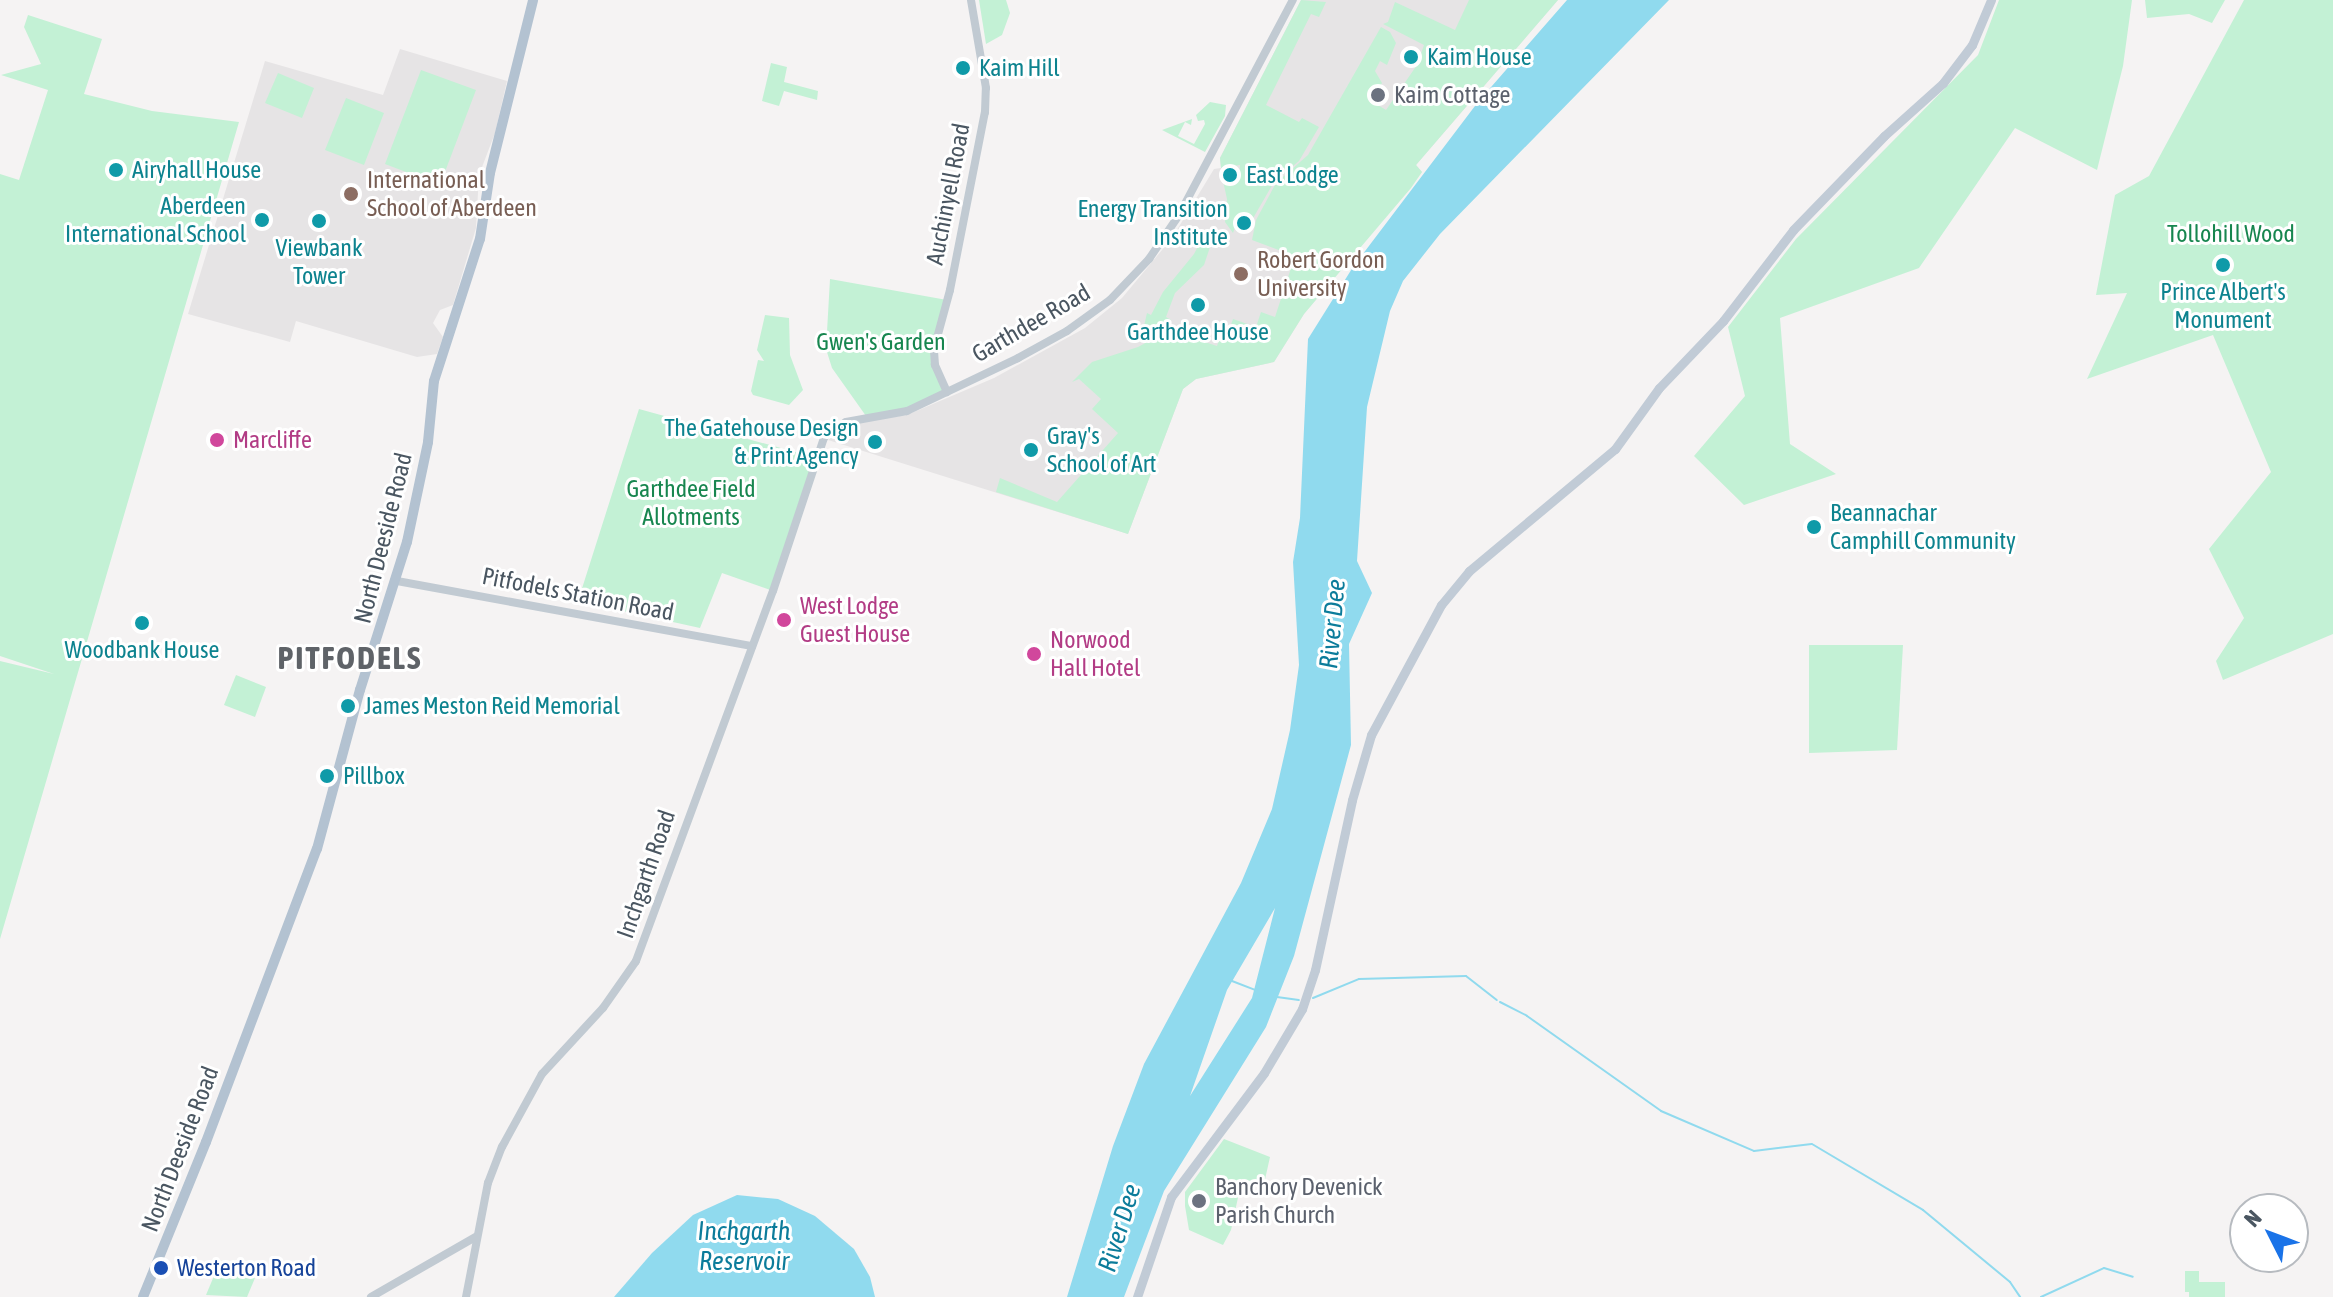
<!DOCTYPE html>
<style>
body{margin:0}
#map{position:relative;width:2333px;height:1297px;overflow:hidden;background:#f5f3f3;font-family:"Asap Condensed",sans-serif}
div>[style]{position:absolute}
.education>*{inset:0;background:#e6e4e5}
.green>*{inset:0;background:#c3f1d5}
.water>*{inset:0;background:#90daee}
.stream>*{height:2px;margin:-1px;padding:0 1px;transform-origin:1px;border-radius:1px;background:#90daee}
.tertiary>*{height:8px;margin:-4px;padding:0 4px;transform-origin:4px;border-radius:4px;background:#c1cad2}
.secondary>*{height:9px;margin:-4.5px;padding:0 4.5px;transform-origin:4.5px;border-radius:4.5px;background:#c1cbd6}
.primary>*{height:10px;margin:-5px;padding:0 5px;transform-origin:5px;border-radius:5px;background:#b3c2d1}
.dots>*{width:22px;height:22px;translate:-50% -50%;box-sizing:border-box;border:4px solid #fff;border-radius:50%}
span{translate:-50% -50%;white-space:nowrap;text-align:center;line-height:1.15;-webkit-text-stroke:6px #fff;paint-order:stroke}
.culture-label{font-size:24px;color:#0d838f}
.left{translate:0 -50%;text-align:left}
.right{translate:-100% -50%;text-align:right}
.worship-label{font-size:24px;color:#5b616d}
.education-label{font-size:24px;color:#785e54}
.street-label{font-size:24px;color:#4a5661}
.park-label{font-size:24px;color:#17864f}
.hotel-label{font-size:24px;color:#b23c85}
.transit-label{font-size:24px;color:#164399}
.water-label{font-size:26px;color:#0c7c9b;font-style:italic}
.district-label{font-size:32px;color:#5f6368;font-weight:700;letter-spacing:2px}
.north{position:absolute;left:2229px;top:1193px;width:80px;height:80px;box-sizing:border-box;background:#fff;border:2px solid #b7bbc0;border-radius:50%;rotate:312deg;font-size:22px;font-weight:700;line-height:32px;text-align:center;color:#4a5661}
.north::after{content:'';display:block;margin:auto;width:28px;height:36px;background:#1a73e8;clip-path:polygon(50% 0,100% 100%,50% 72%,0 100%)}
</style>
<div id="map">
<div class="education">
<div style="clip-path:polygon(1301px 0,1558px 0,1416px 165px,1422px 172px,1304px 314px,1274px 362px,1196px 379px,1183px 389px,1128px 534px,828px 440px,848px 423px,907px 415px,994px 378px,1085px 328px,1122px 298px,1172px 238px,1214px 169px,1221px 168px,1220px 158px)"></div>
<div style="clip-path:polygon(400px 49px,507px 81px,495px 133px,479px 175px,476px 228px,453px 305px,440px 310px,433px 323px,443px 337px,437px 354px,417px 357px,296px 321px,290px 342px,188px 314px,265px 61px,383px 95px)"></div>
</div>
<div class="green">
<div style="clip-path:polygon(979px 0,1006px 0,1010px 13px,1002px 35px,986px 44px)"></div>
<div style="clip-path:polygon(1301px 0,1326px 2px,1319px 17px,1311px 14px,1266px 105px,1299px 122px,1302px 118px,1319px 127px,1299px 161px,1274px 182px,1252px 220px,1240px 214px,1233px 233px,1225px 222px,1227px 199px,1223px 181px,1239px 180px,1240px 165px,1221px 168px,1220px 158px)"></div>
<div style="clip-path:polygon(1469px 0,1558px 0,1416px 165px,1422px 172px,1411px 188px,1304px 314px,1274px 362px,1196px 379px,1183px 389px,1128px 534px,996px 492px,1000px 478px,1057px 502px,1118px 433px,1092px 409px,1101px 399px,1079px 379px,1072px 382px,1092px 362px,1138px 347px,1171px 329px,1180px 330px,1182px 326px,1207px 334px,1205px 342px,1217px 346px,1221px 334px,1227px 336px,1233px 319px,1256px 327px,1261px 312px,1275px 317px,1295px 256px,1252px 240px,1256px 220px,1276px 183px,1308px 155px,1381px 27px,1390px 32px,1396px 43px,1387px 65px,1380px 61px,1375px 71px,1382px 83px,1371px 101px,1386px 110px,1417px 65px,1424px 45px,1383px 24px,1388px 22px,1395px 2px,1455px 30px)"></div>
<div style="clip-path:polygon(1999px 0,2132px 0,2123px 66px,2097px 170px,2015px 128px,1919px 268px,1780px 318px,1790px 444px,1836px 474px,1744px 505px,1694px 456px,1745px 396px,1728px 327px,1796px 239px,1978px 55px)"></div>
<div style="clip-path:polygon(2145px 0,2225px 0,2212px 23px,2189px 14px,2147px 18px)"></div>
<div style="clip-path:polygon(2244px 0,2333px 0,2333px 634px,2223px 680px,2216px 661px,2244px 618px,2209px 549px,2271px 472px,2213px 335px,2087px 379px,2127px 293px,2096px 295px,2115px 195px,2149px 176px)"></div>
<div style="clip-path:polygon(28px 15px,102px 39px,84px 94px,152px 111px,239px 122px,0 939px,0 661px,54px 674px,0 656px,0 174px,19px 180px,48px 90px,1px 75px,41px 64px,24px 27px)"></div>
<div style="clip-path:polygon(771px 63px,787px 67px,784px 82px,818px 91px,817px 100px,784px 91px,779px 106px,762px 101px)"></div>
<div style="clip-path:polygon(421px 70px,476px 90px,440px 185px,385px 164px)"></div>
<div style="clip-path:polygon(278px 73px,314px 88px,302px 118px,265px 103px)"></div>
<div style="clip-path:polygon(346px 98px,384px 113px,364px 165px,325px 150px)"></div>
<div style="clip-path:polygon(1210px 102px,1226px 105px,1225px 116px,1205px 152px,1162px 130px,1192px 119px,1191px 125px,1185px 122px,1178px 136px,1194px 144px,1205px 124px,1204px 120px,1198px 121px,1196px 115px)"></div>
<div style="clip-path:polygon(1207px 229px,1215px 232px,1204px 265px,1175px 293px,1166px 317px,1171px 320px,1155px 334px,1141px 339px,1147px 313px,1151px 315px,1163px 292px,1194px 254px)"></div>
<div style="clip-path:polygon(830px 279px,947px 300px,934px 349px,947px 392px,920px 406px,866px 416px,832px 368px,826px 349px)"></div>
<div style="clip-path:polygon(765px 315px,789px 318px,790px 355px,803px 390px,789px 405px,753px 395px,751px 391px,758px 360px,764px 361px,757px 350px)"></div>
<div style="clip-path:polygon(639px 409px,817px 458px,773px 591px,722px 573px,700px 628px,578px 601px)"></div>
<div style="clip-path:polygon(1809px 645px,1903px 645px,1897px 750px,1809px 753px)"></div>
<div style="clip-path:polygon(236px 675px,266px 687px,255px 717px,224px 705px)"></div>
<div style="clip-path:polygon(1224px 1139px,1270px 1157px,1264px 1184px,1242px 1179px,1231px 1230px,1223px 1245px,1189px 1230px,1185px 1206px,1185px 1192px)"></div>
<div style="clip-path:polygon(219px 1264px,255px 1278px,247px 1297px,206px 1295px)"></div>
<div style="clip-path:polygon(2185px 1271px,2199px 1271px,2199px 1282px,2225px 1282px,2225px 1297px,2189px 1297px,2189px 1292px,2185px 1292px)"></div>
</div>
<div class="water">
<div style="clip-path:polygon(evenodd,1567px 0,1669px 0,1440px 234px,1403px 281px,1390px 311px,1367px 407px,1357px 561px,1372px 593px,1349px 644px,1351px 745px,1294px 956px,1266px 1027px,1164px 1191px,1124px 1297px,1067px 1297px,1113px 1146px,1144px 1064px,1241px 883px,1272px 809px,1290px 730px,1299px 665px,1293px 562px,1300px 518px,1308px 339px,1353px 267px,1478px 102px,1567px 0,1275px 908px,1252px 998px,1190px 1096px,1227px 990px,1275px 908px)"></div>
<div style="clip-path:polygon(737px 1195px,778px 1199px,815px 1216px,854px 1249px,870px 1277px,875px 1297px,614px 1297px,652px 1253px,693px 1215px)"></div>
</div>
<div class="stream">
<div style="left:1232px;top:981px;width:26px;rotate:21deg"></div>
<div style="left:1277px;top:997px;width:22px;rotate:8deg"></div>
<div style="left:1313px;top:998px;width:50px;rotate:-22.4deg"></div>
<div style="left:1359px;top:979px;width:107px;rotate:-1.6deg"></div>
<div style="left:1466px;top:976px;width:39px;rotate:38deg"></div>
<div style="left:1500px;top:1002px;width:30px;rotate:27deg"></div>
<div style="left:1527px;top:1016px;width:164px;rotate:35.3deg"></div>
<div style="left:1661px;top:1111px;width:101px;rotate:23.3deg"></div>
<div style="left:1754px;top:1151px;width:58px;rotate:-6.9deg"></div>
<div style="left:1812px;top:1144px;width:129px;rotate:30.7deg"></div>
<div style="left:1923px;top:1210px;width:113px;rotate:39.6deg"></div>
<div style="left:2010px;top:1282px;width:18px;rotate:56deg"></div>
<div style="left:2041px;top:1297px;width:69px;rotate:-24.7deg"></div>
<div style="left:2104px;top:1268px;width:30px;rotate:17deg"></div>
</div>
<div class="tertiary">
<div style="left:947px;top:392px;width:30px;rotate:-114deg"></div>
<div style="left:935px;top:365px;width:16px;rotate:-94deg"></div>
<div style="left:934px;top:349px;width:61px;rotate:-74.8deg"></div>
<div style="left:950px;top:290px;width:181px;rotate:-78.9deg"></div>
<div style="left:985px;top:112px;width:24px;rotate:-88deg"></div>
<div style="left:986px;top:88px;width:89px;rotate:-99.7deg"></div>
<div style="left:397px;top:581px;width:361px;rotate:10.4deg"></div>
<div style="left:371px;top:1297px;width:122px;rotate:-29.9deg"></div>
<div style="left:466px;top:1297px;width:116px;rotate:-79.1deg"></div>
<div style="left:488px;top:1183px;width:39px;rotate:-69deg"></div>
<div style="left:502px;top:1147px;width:83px;rotate:-61.3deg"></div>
<div style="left:542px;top:1074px;width:90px;rotate:-47.3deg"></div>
<div style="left:603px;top:1008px;width:57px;rotate:-54.9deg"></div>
<div style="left:636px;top:961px;width:395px;rotate:-69.7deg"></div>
<div style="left:773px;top:591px;width:161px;rotate:-71.6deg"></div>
<div style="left:824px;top:438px;width:9px;rotate:-49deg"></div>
<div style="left:830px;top:431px;width:18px;rotate:-29deg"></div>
<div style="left:846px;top:422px;width:62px;rotate:-10.2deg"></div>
<div style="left:907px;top:411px;width:123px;rotate:-25.5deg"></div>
<div style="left:1018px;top:358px;width:56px;rotate:-28.9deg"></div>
<div style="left:1067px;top:331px;width:53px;rotate:-35.8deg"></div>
<div style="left:1110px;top:300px;width:57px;rotate:-46.4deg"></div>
<div style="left:1149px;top:259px;width:53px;rotate:-55.7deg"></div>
<div style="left:1179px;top:215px;width:243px;rotate:-62.1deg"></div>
</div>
<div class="secondary">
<div style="left:1137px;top:1297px;width:106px;rotate:-71.2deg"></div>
<div style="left:1171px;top:1197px;width:155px;rotate:-53.1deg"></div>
<div style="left:1264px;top:1073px;width:74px;rotate:-59.3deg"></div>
<div style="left:1302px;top:1009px;width:41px;rotate:-71.6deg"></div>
<div style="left:1315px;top:970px;width:174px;rotate:-77.7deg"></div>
<div style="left:1352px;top:800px;width:68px;rotate:-73.7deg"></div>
<div style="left:1371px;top:735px;width:148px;rotate:-61.7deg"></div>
<div style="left:1441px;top:605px;width:44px;rotate:-50.5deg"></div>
<div style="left:1469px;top:571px;width:190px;rotate:-39.9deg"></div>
<div style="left:1615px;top:449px;width:75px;rotate:-54.2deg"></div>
<div style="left:1659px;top:388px;width:93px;rotate:-46.3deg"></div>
<div style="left:1723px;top:321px;width:115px;rotate:-52.4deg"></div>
<div style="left:1793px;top:230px;width:131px;rotate:-45.9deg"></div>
<div style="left:1884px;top:136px;width:79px;rotate:-41.9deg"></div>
<div style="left:1943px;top:83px;width:48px;rotate:-52.7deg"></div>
<div style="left:1972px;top:45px;width:49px;rotate:-67.1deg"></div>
</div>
<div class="primary">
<div style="left:143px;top:1297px;width:167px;rotate:-67.9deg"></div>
<div style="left:206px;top:1142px;width:313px;rotate:-69.3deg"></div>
<div style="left:317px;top:849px;width:165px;rotate:-74.9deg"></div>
<div style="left:360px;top:690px;width:155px;rotate:-72.4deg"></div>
<div style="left:407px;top:542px;width:102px;rotate:-78.1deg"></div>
<div style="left:428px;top:442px;width:61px;rotate:-84.4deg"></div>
<div style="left:434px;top:381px;width:149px;rotate:-72.1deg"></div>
<div style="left:480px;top:239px;width:67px;rotate:-81.4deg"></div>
<div style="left:490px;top:173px;width:178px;rotate:-76deg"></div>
</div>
<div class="dots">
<div style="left:1411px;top:57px;background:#0f9aa8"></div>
<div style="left:963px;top:68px;background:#0f9aa8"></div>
<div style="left:1378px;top:95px;background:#6b7280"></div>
<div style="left:116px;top:170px;background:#0f9aa8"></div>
<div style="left:1230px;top:175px;background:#0f9aa8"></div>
<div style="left:351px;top:194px;background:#8d6e63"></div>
<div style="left:262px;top:220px;background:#0f9aa8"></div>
<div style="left:319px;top:221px;background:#0f9aa8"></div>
<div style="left:1244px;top:223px;background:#0f9aa8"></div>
<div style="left:2223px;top:265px;background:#0f9aa8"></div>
<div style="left:1241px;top:274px;background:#8d6e63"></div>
<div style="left:1198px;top:305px;background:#0f9aa8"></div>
<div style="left:217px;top:440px;background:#d1479c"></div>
<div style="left:875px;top:442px;background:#0f9aa8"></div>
<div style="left:1031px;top:450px;background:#0f9aa8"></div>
<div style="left:1814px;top:527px;background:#0f9aa8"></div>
<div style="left:784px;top:620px;background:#d1479c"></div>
<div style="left:142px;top:623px;background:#0f9aa8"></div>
<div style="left:1034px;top:654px;background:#d1479c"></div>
<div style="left:348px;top:706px;background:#0f9aa8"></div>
<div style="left:327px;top:776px;background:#0f9aa8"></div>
<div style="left:1199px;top:1201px;background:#6b7280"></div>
<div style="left:161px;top:1268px;background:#1a4fb4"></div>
</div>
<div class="culture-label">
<span class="left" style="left:1427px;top:57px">Kaim House</span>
<span class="left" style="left:979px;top:68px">Kaim Hill</span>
<span class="left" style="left:132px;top:170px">Airyhall House</span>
<span class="left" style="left:1246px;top:175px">East Lodge</span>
<span class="right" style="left:246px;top:220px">Aberdeen<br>International School</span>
<span class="right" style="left:1228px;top:223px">Energy Transition<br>Institute</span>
<span style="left:319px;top:262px">Viewbank<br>Tower</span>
<span style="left:2223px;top:306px">Prince Albert's<br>Monument</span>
<span style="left:1198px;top:332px">Garthdee House</span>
<span class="right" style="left:859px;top:442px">The Gatehouse Design<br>&amp; Print Agency</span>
<span class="left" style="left:1047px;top:450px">Gray's<br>School of Art</span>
<span class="left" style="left:1830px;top:527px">Beannachar<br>Camphill Community</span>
<span style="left:142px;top:650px">Woodbank House</span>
<span class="left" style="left:364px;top:706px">James Meston Reid Memorial</span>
<span class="left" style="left:343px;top:776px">Pillbox</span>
</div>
<div class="worship-label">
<span class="left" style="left:1394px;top:95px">Kaim Cottage</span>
<span class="left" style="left:1215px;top:1201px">Banchory Devenick<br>Parish Church</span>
</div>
<div class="education-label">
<span class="left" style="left:367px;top:194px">International<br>School of Aberdeen</span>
<span class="left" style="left:1257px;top:274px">Robert Gordon<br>University</span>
</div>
<div class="street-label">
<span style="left:948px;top:194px;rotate:-79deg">Auchinyell Road</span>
<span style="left:1031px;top:323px;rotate:-30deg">Garthdee Road</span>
<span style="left:383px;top:538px;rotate:-76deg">North Deeside Road</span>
<span style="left:578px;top:594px;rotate:11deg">Pitfodels Station Road</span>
<span style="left:646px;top:874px;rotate:-71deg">Inchgarth Road</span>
<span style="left:180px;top:1149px;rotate:-69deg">North Deeside Road</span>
</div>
<div class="park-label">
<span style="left:2231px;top:234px">Tollohill Wood</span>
<span style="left:881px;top:342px">Gwen's Garden</span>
<span style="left:691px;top:503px">Garthdee Field<br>Allotments</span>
</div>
<div class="hotel-label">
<span class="left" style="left:233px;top:440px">Marcliffe</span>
<span class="left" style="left:800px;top:620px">West Lodge<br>Guest House</span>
<span class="left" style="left:1050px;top:654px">Norwood<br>Hall Hotel</span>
</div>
<div class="transit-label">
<span class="left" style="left:177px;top:1268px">Westerton Road</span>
</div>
<div class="water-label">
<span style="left:1333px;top:624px;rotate:-85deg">River Dee</span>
<span style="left:1120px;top:1228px;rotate:-73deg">River Dee</span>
<span style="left:744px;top:1247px">Inchgarth<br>Reservoir</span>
</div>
<div class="district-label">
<span style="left:350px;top:658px">PITFODELS</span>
</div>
<div class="north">N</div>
</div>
